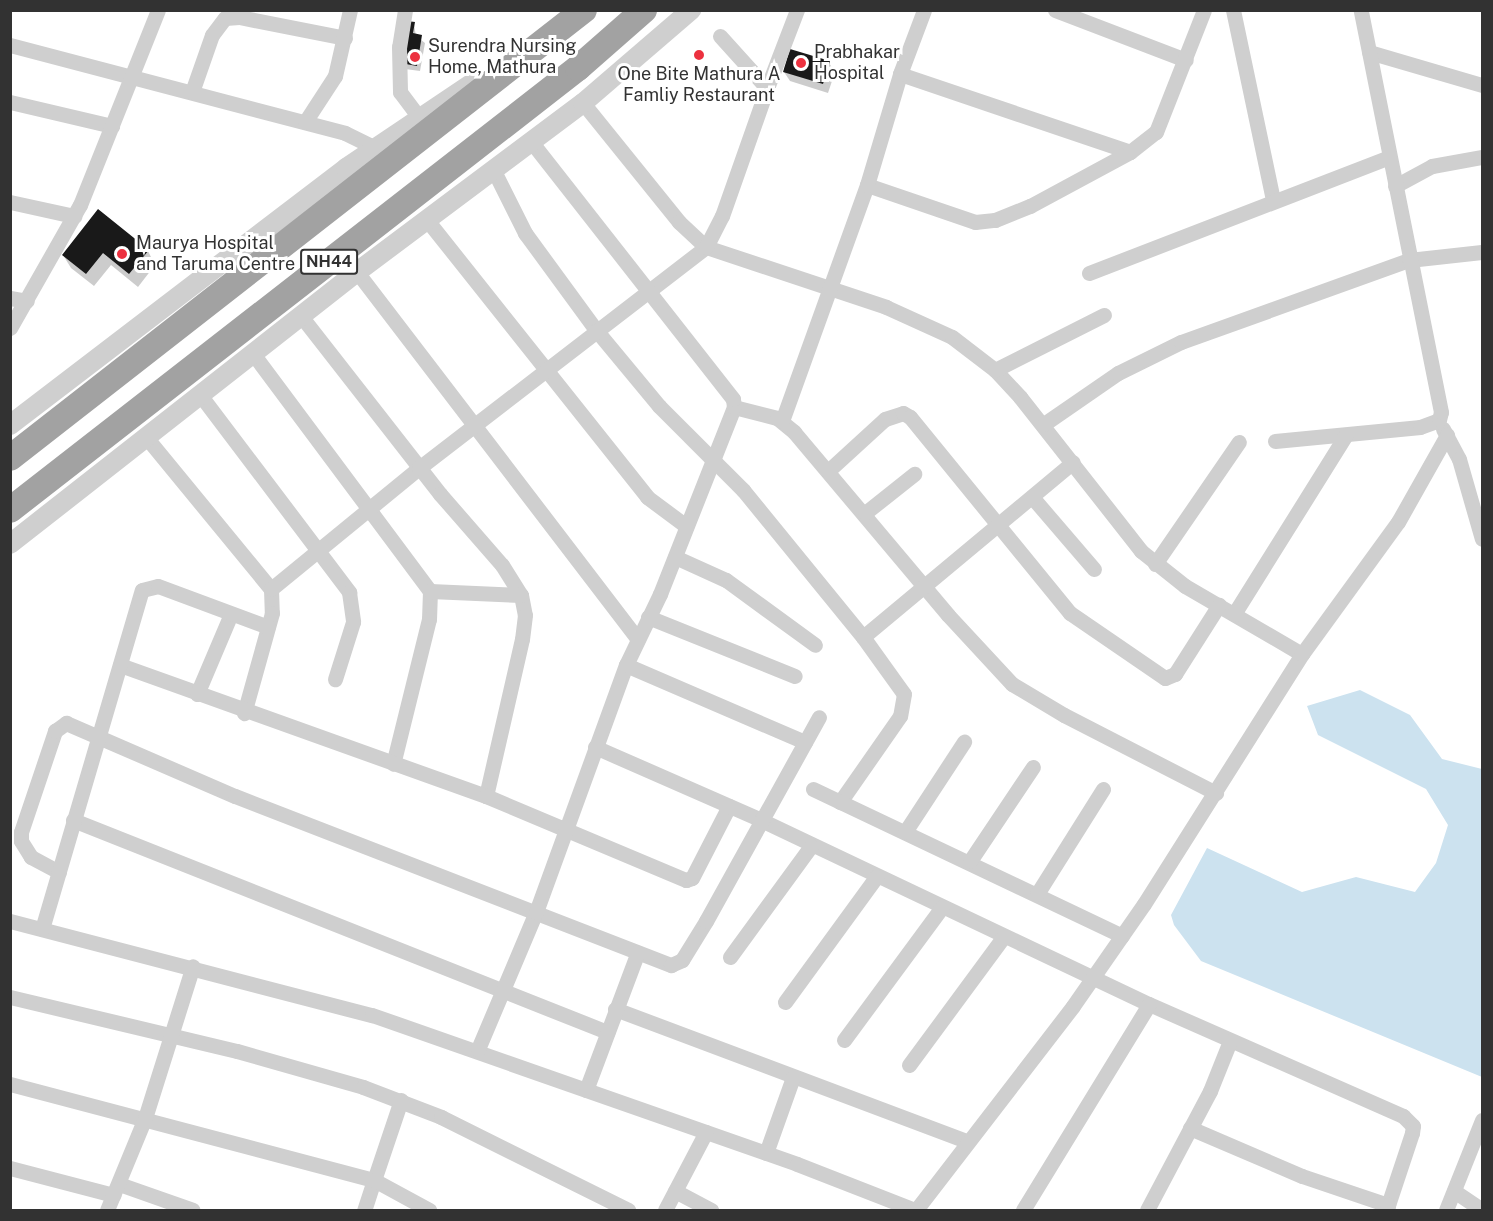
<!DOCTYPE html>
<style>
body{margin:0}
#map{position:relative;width:1493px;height:1221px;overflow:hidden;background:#fff;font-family:"Public Sans",sans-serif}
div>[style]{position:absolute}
.water>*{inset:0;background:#cce2ef}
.shadow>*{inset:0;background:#0003}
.building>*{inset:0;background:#191919}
.minor>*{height:15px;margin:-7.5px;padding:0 7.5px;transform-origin:7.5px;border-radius:7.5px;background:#cfcfcf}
.tertiary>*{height:20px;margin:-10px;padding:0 10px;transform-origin:10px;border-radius:10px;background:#cfcfcf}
.trunk>*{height:26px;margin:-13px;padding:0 13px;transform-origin:13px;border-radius:13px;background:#a2a2a2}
.dots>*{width:16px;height:16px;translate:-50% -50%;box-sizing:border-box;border:3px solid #fff;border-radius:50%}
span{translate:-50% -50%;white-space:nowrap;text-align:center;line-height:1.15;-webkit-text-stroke:6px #fff;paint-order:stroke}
.shield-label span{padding:2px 4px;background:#fff;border:2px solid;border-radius:4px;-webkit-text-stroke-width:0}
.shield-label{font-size:16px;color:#323232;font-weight:700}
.poi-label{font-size:18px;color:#323232}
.left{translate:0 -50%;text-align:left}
.frame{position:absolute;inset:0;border:12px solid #323232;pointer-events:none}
</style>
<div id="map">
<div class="water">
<div style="clip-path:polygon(1360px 690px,1410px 715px,1442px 759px,1482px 769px,1482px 1077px,1201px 961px,1174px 925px,1171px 915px,1207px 848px,1302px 892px,1356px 877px,1415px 892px,1436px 863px,1448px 825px,1426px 789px,1318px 735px,1307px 706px)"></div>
</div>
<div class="shadow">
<div style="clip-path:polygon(414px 24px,416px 36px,425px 43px,420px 71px,405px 69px)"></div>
<div style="clip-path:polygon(829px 63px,835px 72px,828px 93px,790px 81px,784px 72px)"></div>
<div style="clip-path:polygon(98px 211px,148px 251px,155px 265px,138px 287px,111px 265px,94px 286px,71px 268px,63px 255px)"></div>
</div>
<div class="building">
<div style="clip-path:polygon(407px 21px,415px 22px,413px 33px,422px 35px,417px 66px,400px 63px)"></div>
<div style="clip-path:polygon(790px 49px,830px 61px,823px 84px,783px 72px)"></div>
<div style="clip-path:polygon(98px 209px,149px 250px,129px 274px,103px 253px,86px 274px,62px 255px)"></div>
</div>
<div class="minor">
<div style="left:405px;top:10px;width:37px;rotate:99deg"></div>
<div style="left:399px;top:47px;width:45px;rotate:88.7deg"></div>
<div style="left:400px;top:92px;width:34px;rotate:53deg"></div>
<div style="left:1055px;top:10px;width:140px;rotate:20.9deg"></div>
<div style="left:1233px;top:10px;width:194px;rotate:78.1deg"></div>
<div style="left:720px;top:36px;width:70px;rotate:47.9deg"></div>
<div style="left:767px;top:88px;width:84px;rotate:-69deg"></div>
<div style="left:10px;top:45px;width:346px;rotate:14.7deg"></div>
<div style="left:345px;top:133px;width:34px;rotate:26deg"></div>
<div style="left:1369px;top:52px;width:118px;rotate:16.3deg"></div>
<div style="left:900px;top:74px;width:243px;rotate:18.7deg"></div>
<div style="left:192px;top:92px;width:60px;rotate:-70.7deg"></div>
<div style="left:212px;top:35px;width:21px;rotate:-53deg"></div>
<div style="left:225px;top:18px;width:14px;rotate:-4deg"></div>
<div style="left:239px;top:17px;width:108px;rotate:11.2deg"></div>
<div style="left:10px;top:102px;width:105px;rotate:13.2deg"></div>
<div style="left:583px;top:103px;width:153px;rotate:51.1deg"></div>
<div style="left:679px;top:222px;width:37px;rotate:43deg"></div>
<div style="left:706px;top:247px;width:190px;rotate:18.4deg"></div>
<div style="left:886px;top:307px;width:72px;rotate:24.4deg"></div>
<div style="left:952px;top:337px;width:54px;rotate:37.5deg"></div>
<div style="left:995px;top:370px;width:37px;rotate:47deg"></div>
<div style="left:1020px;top:397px;width:196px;rotate:51.8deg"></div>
<div style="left:1141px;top:551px;width:56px;rotate:38.5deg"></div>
<div style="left:1185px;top:586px;width:135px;rotate:30.2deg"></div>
<div style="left:305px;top:122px;width:55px;rotate:-56.9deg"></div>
<div style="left:335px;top:76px;width:68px;rotate:-77.2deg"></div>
<div style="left:493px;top:169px;width:72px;rotate:63.4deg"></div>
<div style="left:525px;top:233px;width:120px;rotate:53.8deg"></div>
<div style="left:596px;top:330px;width:99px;rotate:50.3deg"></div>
<div style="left:659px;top:406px;width:119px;rotate:45deg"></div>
<div style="left:743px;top:490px;width:190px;rotate:50.8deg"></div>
<div style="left:863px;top:637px;width:70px;rotate:54.3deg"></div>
<div style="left:904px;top:694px;width:22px;rotate:100deg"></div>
<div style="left:900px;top:716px;width:105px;rotate:124.9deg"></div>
<div style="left:867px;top:185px;width:114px;rotate:18.9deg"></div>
<div style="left:975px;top:222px;width:20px;rotate:-6deg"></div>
<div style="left:995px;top:220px;width:38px;rotate:-22deg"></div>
<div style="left:1030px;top:206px;width:114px;rotate:-28.4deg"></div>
<div style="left:1130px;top:152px;width:33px;rotate:-38deg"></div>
<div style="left:1156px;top:132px;width:131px;rotate:-68.5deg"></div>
<div style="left:1395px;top:186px;width:42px;rotate:-28.4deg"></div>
<div style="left:1432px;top:166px;width:51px;rotate:-10.2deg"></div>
<div style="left:10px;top:202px;width:66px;rotate:12.3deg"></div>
<div style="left:427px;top:220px;width:354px;rotate:51.5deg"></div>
<div style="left:647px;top:497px;width:49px;rotate:36.6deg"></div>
<div style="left:357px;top:272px;width:462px;rotate:52.6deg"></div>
<div style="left:1089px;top:273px;width:322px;rotate:-21.1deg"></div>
<div style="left:10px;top:298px;width:17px;rotate:10deg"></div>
<div style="left:301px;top:316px;width:226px;rotate:52deg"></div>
<div style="left:440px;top:494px;width:94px;rotate:48.9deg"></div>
<div style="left:502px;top:565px;width:36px;rotate:58deg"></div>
<div style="left:521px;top:595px;width:20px;rotate:79deg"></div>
<div style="left:525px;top:615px;width:24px;rotate:97deg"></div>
<div style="left:522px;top:639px;width:161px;rotate:102.9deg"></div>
<div style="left:10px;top:328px;width:142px;rotate:-60.4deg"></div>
<div style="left:80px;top:205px;width:210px;rotate:-68.2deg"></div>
<div style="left:254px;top:355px;width:294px;rotate:53.3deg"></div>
<div style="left:430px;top:591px;width:28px;rotate:92deg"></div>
<div style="left:429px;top:619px;width:149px;rotate:103.9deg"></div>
<div style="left:995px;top:370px;width:122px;rotate:-26.8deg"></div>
<div style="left:201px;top:396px;width:246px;rotate:52.9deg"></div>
<div style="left:349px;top:592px;width:30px;rotate:82deg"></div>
<div style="left:353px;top:622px;width:60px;rotate:107.5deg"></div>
<div style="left:734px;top:407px;width:44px;rotate:14.3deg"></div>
<div style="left:777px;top:418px;width:22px;rotate:39deg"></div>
<div style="left:794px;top:432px;width:239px;rotate:49.9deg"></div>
<div style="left:948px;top:615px;width:94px;rotate:47.2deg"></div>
<div style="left:1012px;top:684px;width:61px;rotate:30.8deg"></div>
<div style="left:1064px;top:715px;width:171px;rotate:27.2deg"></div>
<div style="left:782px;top:421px;width:251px;rotate:-70.2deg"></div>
<div style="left:867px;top:185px;width:116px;rotate:-73.4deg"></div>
<div style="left:900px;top:74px;width:68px;rotate:-69.4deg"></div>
<div style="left:1044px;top:424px;width:90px;rotate:-34.6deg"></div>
<div style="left:1118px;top:373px;width:70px;rotate:-26.2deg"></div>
<div style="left:1181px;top:342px;width:242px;rotate:-19.8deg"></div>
<div style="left:1409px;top:260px;width:73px;rotate:-6.3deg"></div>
<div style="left:1443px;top:429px;width:34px;rotate:62deg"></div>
<div style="left:1459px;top:459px;width:83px;rotate:74deg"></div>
<div style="left:146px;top:437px;width:197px;rotate:50.6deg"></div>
<div style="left:271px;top:589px;width:24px;rotate:88deg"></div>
<div style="left:272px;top:613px;width:104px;rotate:105.6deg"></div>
<div style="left:1275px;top:441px;width:146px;rotate:-5.5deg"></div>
<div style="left:1420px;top:427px;width:20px;rotate:-20deg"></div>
<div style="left:1439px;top:420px;width:8px;rotate:-76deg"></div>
<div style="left:1441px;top:412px;width:410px;rotate:-101.3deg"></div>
<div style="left:828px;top:471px;width:77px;rotate:-42.4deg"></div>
<div style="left:885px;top:419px;width:19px;rotate:-18deg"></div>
<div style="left:903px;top:413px;width:8px;rotate:30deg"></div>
<div style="left:910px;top:417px;width:253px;rotate:50.8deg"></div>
<div style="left:1070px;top:613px;width:115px;rotate:34.4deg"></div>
<div style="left:1165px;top:678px;width:11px;rotate:-22deg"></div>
<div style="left:1175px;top:674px;width:82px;rotate:-57.5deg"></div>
<div style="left:1032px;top:497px;width:95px;rotate:49.3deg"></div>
<div style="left:865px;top:513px;width:63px;rotate:-38.5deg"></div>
<div style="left:675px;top:557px;width:56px;rotate:24.3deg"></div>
<div style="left:726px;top:580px;width:110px;rotate:36.1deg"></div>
<div style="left:1155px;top:564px;width:148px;rotate:-55.5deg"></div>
<div style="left:271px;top:589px;width:191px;rotate:-39.3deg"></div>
<div style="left:419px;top:468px;width:362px;rotate:-37.6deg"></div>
<div style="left:706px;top:247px;width:35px;rotate:-63deg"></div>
<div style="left:722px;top:216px;width:136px;rotate:-70.6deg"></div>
<div style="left:430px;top:591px;width:91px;rotate:2.5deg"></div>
<div style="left:1234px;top:614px;width:211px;rotate:-58deg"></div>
<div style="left:648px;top:617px;width:158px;rotate:21.9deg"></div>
<div style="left:863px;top:637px;width:273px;rotate:-39.8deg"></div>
<div style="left:120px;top:665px;width:389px;rotate:19.7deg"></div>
<div style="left:486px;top:796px;width:217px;rotate:22.8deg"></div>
<div style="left:686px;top:880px;width:6px;rotate:-18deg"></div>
<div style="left:692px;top:878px;width:81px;rotate:-62.8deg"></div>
<div style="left:626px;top:665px;width:195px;rotate:23.3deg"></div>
<div style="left:197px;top:694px;width:87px;rotate:-67deg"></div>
<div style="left:595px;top:747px;width:181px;rotate:23.7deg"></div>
<div style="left:761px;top:820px;width:429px;rotate:25.4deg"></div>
<div style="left:1149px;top:1004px;width:278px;rotate:23.8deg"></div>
<div style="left:1403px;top:1116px;width:14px;rotate:45deg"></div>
<div style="left:1413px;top:1126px;width:7px;rotate:98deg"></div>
<div style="left:1412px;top:1133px;width:76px;rotate:108.4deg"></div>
<div style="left:813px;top:789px;width:342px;rotate:25.4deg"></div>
<div style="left:73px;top:820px;width:575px;rotate:21.65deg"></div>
<div style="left:905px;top:832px;width:108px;rotate:-56.8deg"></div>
<div style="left:970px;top:861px;width:113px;rotate:-56.2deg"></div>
<div style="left:59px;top:872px;width:32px;rotate:-152deg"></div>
<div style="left:31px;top:857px;width:19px;rotate:-122deg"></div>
<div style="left:21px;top:841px;width:9px;rotate:-90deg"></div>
<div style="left:21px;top:832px;width:107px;rotate:-71.4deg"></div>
<div style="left:55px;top:731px;width:14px;rotate:-36deg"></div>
<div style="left:66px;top:723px;width:184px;rotate:23.4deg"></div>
<div style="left:235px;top:796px;width:468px;rotate:21.2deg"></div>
<div style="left:671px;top:965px;width:12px;rotate:-24deg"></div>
<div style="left:682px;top:960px;width:46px;rotate:-58.4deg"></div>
<div style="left:706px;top:921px;width:233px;rotate:-61deg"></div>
<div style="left:1037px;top:894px;width:124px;rotate:-57.8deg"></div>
<div style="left:10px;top:921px;width:374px;rotate:14.6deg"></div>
<div style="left:372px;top:1015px;width:450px;rotate:19.3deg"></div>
<div style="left:797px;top:1164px;width:127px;rotate:21.3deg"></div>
<div style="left:42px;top:929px;width:353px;rotate:-73.6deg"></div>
<div style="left:142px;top:590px;width:16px;rotate:-14deg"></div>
<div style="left:158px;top:586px;width:117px;rotate:20.4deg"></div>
<div style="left:730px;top:957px;width:137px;rotate:-53.9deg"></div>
<div style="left:10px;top:997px;width:233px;rotate:13.4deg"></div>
<div style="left:237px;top:1051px;width:131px;rotate:15.9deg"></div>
<div style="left:363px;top:1087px;width:84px;rotate:21deg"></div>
<div style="left:441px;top:1117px;width:209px;rotate:26.4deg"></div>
<div style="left:785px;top:1002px;width:155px;rotate:-53.9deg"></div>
<div style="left:615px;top:1009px;width:376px;rotate:20.6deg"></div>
<div style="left:844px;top:1040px;width:165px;rotate:-53.6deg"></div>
<div style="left:478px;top:1049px;width:149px;rotate:-67.1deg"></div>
<div style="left:536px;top:912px;width:263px;rotate:-70deg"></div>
<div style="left:626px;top:665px;width:79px;rotate:-64.4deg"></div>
<div style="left:660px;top:594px;width:201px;rotate:-68.4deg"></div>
<div style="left:734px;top:407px;width:8px;rotate:-97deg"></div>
<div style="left:733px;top:399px;width:329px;rotate:-128.1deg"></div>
<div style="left:909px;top:1065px;width:160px;rotate:-53.6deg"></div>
<div style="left:10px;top:1084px;width:376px;rotate:14.8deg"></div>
<div style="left:374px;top:1180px;width:32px;rotate:108deg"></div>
<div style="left:586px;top:1090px;width:147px;rotate:-69.4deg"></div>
<div style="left:401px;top:1100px;width:84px;rotate:108.6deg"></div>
<div style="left:374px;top:1180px;width:63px;rotate:28.6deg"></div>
<div style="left:1190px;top:1128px;width:122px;rotate:23.2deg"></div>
<div style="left:1302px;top:1176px;width:91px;rotate:18.6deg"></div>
<div style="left:1388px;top:1205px;width:5px;rotate:112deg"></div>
<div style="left:766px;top:1153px;width:81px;rotate:-70.4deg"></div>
<div style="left:10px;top:1168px;width:107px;rotate:14.6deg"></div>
<div style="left:119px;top:1184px;width:78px;rotate:19.4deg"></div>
<div style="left:675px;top:1191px;width:41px;rotate:27.8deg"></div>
<div style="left:1454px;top:1191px;width:34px;rotate:34deg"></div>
<div style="left:107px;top:1210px;width:100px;rotate:-67.6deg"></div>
<div style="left:145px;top:1118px;width:159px;rotate:-72.5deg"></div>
<div style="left:665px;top:1210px;width:88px;rotate:-62.3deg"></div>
<div style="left:916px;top:1210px;width:257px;rotate:-52.4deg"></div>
<div style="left:1073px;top:1006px;width:124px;rotate:-55.2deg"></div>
<div style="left:1144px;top:904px;width:296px;rotate:-57.7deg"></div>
<div style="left:1302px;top:654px;width:163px;rotate:-54deg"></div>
<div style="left:1398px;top:522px;width:100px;rotate:-60.6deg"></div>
<div style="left:1023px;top:1210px;width:241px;rotate:-58.5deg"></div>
<div style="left:1147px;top:1210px;width:135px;rotate:-62.1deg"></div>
<div style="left:1210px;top:1091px;width:54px;rotate:-68.2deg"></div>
<div style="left:1446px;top:1210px;width:97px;rotate:-68.2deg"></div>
</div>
<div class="tertiary">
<div style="left:10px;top:425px;width:423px;rotate:-37.4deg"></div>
<div style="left:346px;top:168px;width:151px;rotate:-33.9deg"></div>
<div style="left:10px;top:544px;width:441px;rotate:-38.1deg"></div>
<div style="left:357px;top:272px;width:282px;rotate:-36.8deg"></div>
<div style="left:583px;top:103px;width:143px;rotate:-40.7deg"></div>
</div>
<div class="trunk">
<div style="left:10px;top:458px;width:728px;rotate:-37.97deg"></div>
<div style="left:10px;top:510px;width:720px;rotate:-37.89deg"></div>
<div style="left:578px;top:68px;width:88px;rotate:-41.3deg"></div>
</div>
<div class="dots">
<div style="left:699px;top:55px;background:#ec313f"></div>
<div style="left:415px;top:57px;background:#ec313f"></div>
<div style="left:801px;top:63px;background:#ec313f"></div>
<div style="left:122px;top:254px;background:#ec313f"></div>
</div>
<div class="shield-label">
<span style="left:329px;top:262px">NH44</span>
</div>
<div class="poi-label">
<span class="left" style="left:428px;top:57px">Surendra Nursing<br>Home, Mathura</span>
<span class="left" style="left:814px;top:63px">Prabhakar<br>Hospital</span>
<span style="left:699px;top:85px">One Bite Mathura A<br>Famliy Restaurant</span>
<span class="left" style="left:136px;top:254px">Maurya Hospital<br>and Taruma Centre</span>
</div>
<div class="frame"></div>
</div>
